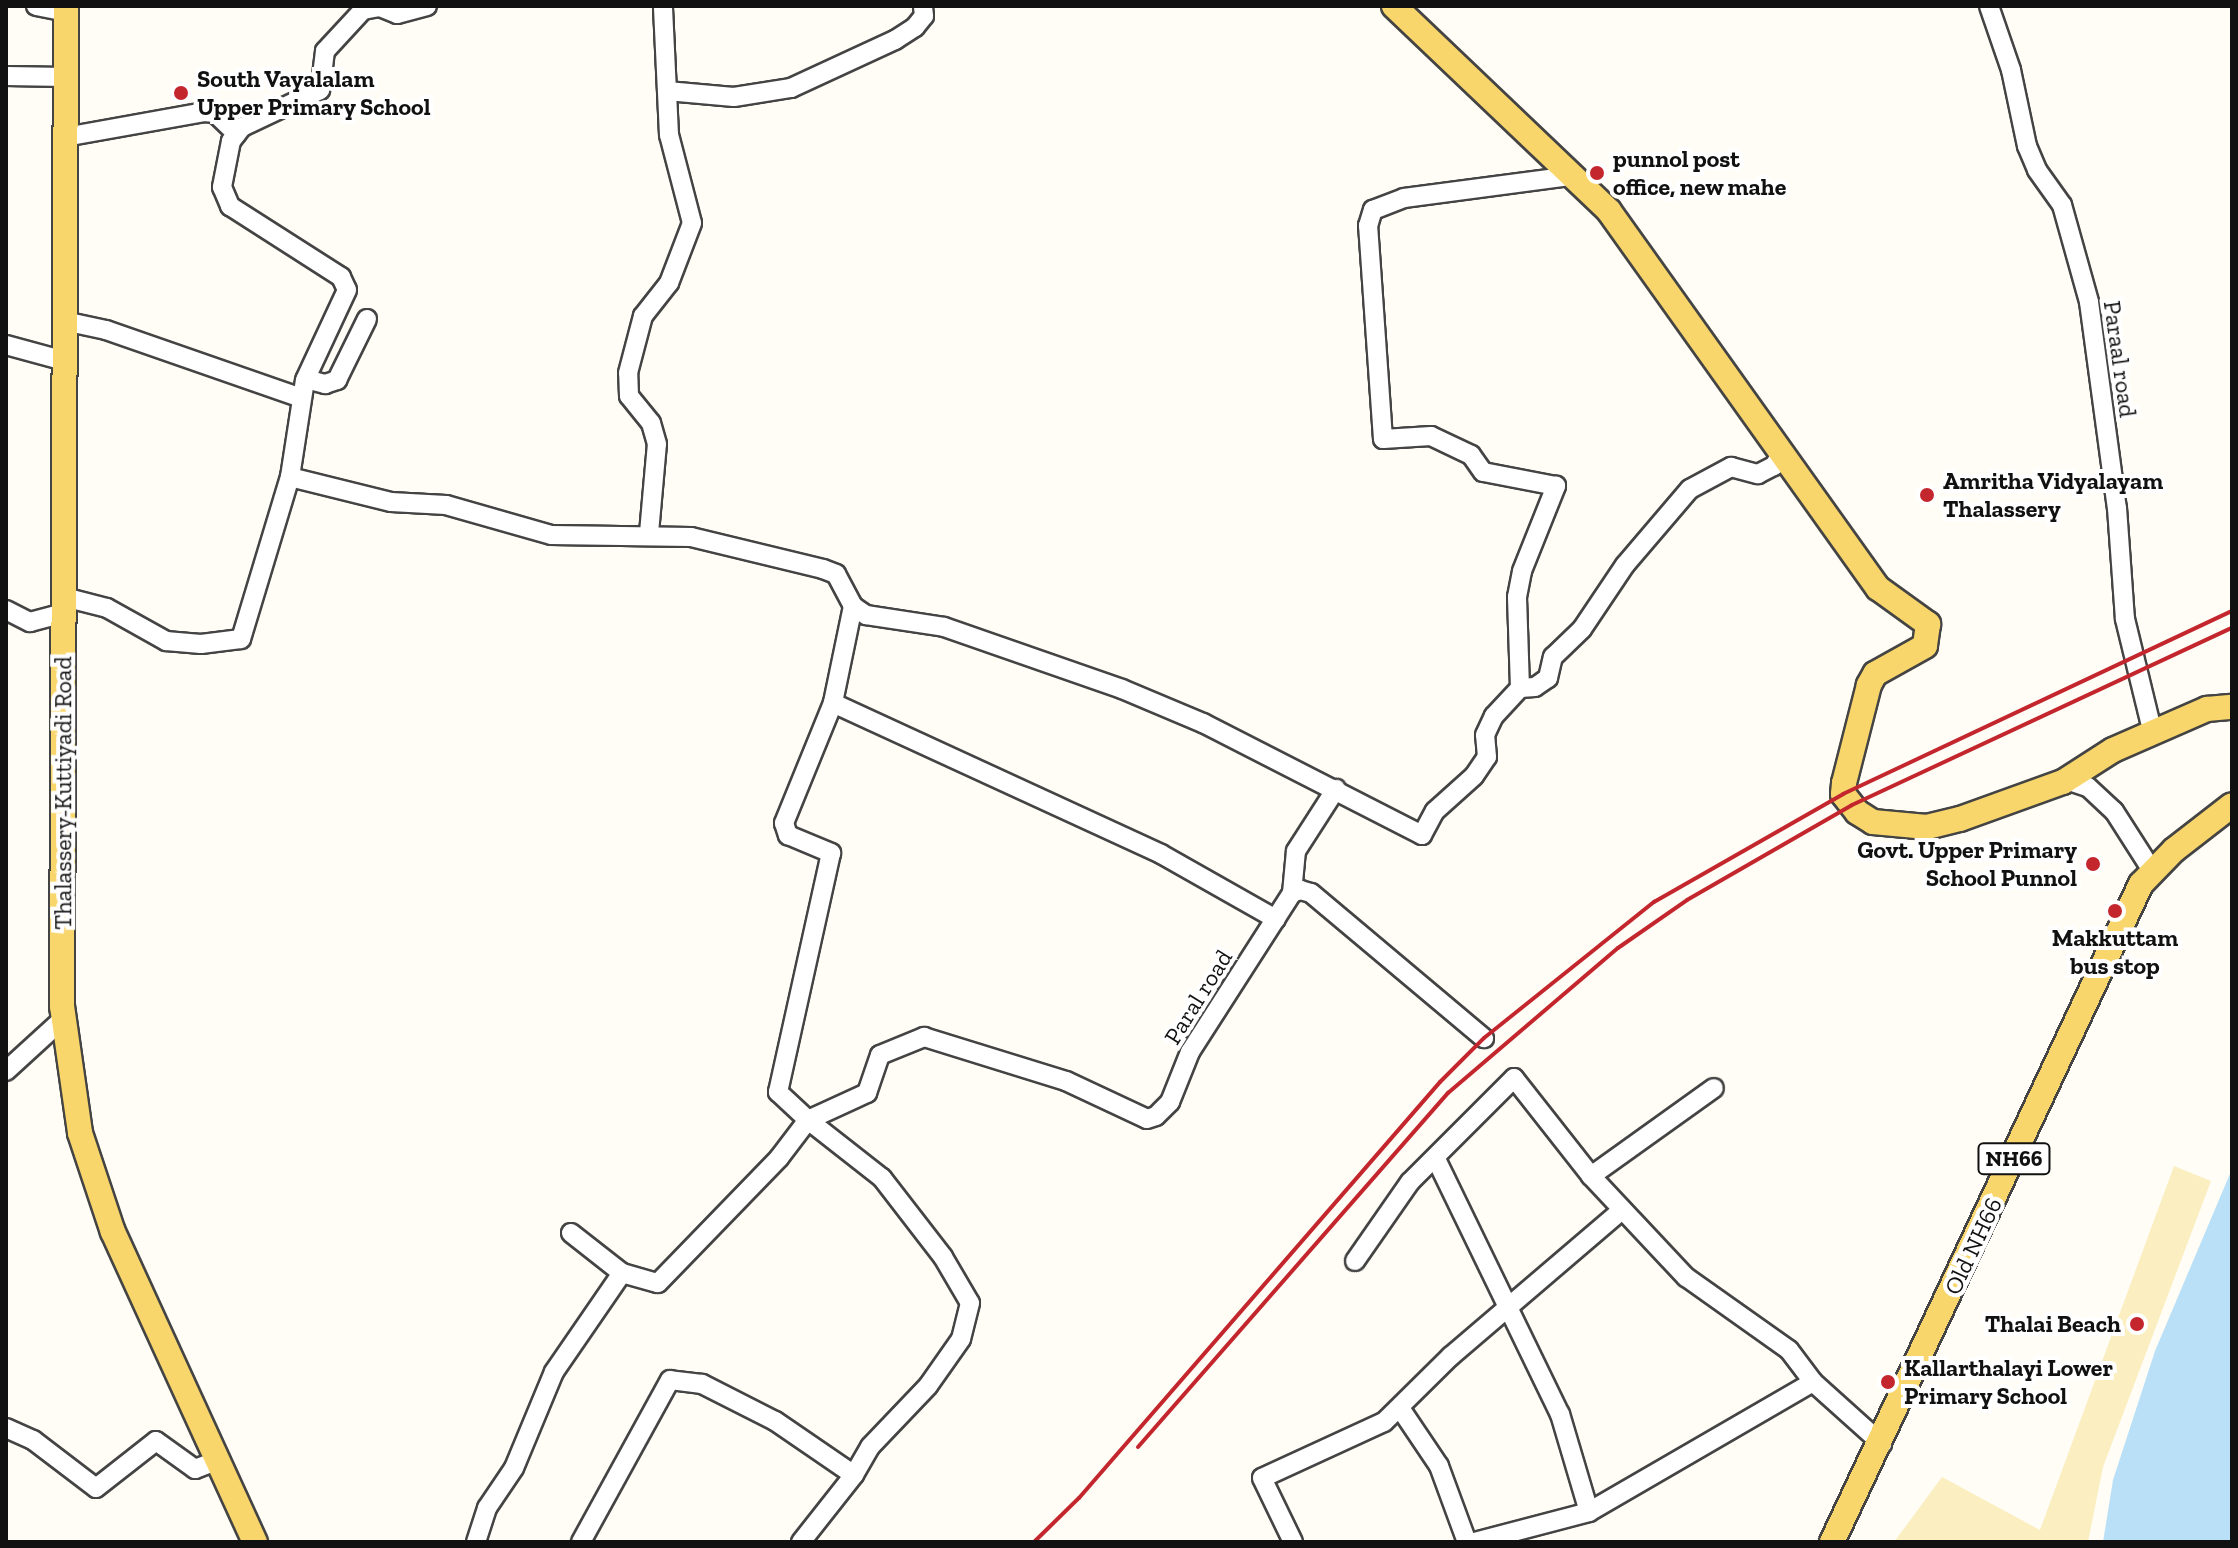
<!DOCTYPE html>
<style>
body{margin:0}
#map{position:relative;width:2238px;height:1548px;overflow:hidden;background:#fffdf5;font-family:"Zilla Slab",serif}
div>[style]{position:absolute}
.sand>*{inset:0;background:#fbeec1}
.water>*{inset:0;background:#b9e0f7}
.roads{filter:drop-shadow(2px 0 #444) drop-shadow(-2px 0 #444) drop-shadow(0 2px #444) drop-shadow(0 -2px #444)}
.minor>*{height:18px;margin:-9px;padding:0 9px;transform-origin:9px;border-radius:9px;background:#fff}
.major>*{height:24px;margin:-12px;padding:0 12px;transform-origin:12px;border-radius:12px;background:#f9d66b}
.rail>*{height:4px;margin:-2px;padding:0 2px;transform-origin:2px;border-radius:2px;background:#c4262e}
.dots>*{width:22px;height:22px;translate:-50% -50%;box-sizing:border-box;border:4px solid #fff;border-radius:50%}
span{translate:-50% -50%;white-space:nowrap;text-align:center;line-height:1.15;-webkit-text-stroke:8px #fff;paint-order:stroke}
.shield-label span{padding:2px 6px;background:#fff;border:2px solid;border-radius:6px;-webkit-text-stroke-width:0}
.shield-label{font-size:22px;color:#111;font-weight:700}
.poi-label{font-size:24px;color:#111;font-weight:700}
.left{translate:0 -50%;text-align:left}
.right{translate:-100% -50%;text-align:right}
.street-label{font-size:24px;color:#111}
.frame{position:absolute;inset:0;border:8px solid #111;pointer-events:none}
</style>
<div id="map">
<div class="sand">
<div style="clip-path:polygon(2174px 1166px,2211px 1181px,2103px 1467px,2088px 1542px,1894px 1542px,1942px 1477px,2040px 1530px)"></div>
</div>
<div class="water">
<div style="clip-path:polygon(2232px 1169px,2232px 1542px,2103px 1542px,2113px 1480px,2155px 1351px)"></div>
</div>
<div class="roads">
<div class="minor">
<div style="left:36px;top:6px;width:31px;rotate:11deg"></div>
<div style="left:427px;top:6px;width:31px;rotate:165deg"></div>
<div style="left:397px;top:14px;width:18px;rotate:-158deg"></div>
<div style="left:380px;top:7px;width:17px;rotate:170deg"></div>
<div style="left:363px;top:10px;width:56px;rotate:132.8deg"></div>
<div style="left:325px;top:51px;width:39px;rotate:97deg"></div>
<div style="left:320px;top:90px;width:86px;rotate:154.6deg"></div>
<div style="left:242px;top:127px;width:18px;rotate:128deg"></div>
<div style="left:231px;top:141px;width:47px;rotate:101.1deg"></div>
<div style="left:222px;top:187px;width:21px;rotate:67deg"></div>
<div style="left:230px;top:206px;width:132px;rotate:32.6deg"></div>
<div style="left:341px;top:277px;width:14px;rotate:65deg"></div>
<div style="left:347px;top:290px;width:99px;rotate:115deg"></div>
<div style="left:305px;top:380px;width:98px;rotate:98.8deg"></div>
<div style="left:290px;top:477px;width:104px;rotate:13.9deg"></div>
<div style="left:391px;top:502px;width:55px;rotate:3.1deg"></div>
<div style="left:446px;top:505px;width:109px;rotate:15.9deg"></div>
<div style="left:551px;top:535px;width:140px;rotate:0.8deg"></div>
<div style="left:691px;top:537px;width:136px;rotate:13.6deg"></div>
<div style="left:823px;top:569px;width:14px;rotate:21deg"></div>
<div style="left:836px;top:574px;width:36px;rotate:62deg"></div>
<div style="left:853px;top:606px;width:16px;rotate:35deg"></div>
<div style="left:866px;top:615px;width:79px;rotate:8.7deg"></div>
<div style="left:944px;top:627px;width:188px;rotate:19.2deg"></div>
<div style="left:1122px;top:689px;width:88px;rotate:22.8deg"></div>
<div style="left:1203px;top:723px;width:246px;rotate:27.1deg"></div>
<div style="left:1422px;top:835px;width:27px;rotate:-62deg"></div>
<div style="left:1435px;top:811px;width:52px;rotate:-41.9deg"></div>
<div style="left:1474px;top:776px;width:23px;rotate:-56deg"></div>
<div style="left:1487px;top:757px;width:22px;rotate:-95deg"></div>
<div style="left:1485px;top:735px;width:21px;rotate:-65deg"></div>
<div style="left:1494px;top:716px;width:38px;rotate:-47deg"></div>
<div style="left:1520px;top:688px;width:91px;rotate:-91.9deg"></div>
<div style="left:1517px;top:597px;width:26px;rotate:-79deg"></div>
<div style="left:1522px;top:571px;width:92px;rotate:-68.2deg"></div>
<div style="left:1556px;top:486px;width:74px;rotate:-169.1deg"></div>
<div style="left:1483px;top:472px;width:21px;rotate:-125deg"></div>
<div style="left:1471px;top:455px;width:44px;rotate:-154.6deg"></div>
<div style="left:1431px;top:436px;width:48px;rotate:176.4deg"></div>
<div style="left:1383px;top:439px;width:214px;rotate:-94deg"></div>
<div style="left:1368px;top:226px;width:17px;rotate:-73deg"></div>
<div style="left:1373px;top:210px;width:33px;rotate:-21deg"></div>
<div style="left:1404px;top:198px;width:169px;rotate:-7.5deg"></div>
<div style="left:1989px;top:6px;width:68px;rotate:71deg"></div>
<div style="left:2011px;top:70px;width:78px;rotate:78.1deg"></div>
<div style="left:2027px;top:146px;width:26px;rotate:67deg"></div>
<div style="left:2037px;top:170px;width:43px;rotate:54.5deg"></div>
<div style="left:2062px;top:205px;width:101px;rotate:74.4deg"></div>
<div style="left:2089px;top:302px;width:208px;rotate:82.3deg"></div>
<div style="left:2117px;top:508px;width:111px;rotate:85.9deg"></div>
<div style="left:2125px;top:619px;width:118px;rotate:76.3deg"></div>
<div style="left:6px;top:76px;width:60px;rotate:1deg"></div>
<div style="left:667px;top:91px;width:67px;rotate:5.1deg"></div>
<div style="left:734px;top:97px;width:58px;rotate:-9deg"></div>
<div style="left:791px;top:88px;width:115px;rotate:-24.8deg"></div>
<div style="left:895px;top:40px;width:24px;rotate:-33deg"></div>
<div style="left:915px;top:27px;width:14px;rotate:-51deg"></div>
<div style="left:924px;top:16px;width:10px;rotate:-96deg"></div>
<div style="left:65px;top:137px;width:141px;rotate:-10.2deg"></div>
<div style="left:204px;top:112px;width:11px;rotate:5deg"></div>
<div style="left:215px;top:113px;width:30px;rotate:44deg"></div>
<div style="left:64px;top:321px;width:43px;rotate:12.1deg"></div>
<div style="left:106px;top:330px;width:207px;rotate:19.2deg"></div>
<div style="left:6px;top:345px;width:61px;rotate:15.2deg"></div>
<div style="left:306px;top:379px;width:20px;rotate:15deg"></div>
<div style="left:325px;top:384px;width:13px;rotate:-18deg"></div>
<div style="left:337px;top:380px;width:68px;rotate:-63.8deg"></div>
<div style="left:649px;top:533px;width:89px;rotate:-84.9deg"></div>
<div style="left:657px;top:444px;width:22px;rotate:-106deg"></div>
<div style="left:651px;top:423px;width:35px;rotate:-129deg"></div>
<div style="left:629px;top:396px;width:23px;rotate:-92deg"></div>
<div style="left:628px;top:373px;width:59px;rotate:-75.3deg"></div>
<div style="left:643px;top:316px;width:42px;rotate:-51.8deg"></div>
<div style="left:669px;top:283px;width:64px;rotate:-69deg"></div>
<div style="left:692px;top:223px;width:91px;rotate:-104.6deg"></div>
<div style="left:669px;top:135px;width:129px;rotate:-92.7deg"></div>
<div style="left:64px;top:597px;width:44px;rotate:14.3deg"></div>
<div style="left:107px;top:608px;width:68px;rotate:29.2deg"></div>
<div style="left:166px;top:641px;width:35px;rotate:5deg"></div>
<div style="left:201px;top:644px;width:40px;rotate:-7.1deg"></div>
<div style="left:241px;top:639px;width:169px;rotate:-73.2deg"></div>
<div style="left:853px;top:606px;width:99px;rotate:101.7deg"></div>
<div style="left:833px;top:703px;width:130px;rotate:112.2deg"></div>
<div style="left:784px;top:823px;width:13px;rotate:72deg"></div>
<div style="left:788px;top:835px;width:47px;rotate:22.7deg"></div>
<div style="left:831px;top:853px;width:245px;rotate:102.5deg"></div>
<div style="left:778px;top:1092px;width:41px;rotate:43deg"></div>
<div style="left:808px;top:1120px;width:65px;rotate:-24.6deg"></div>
<div style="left:867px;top:1093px;width:40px;rotate:-71.1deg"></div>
<div style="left:880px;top:1055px;width:48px;rotate:-22.2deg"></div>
<div style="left:924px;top:1037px;width:149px;rotate:17.2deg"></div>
<div style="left:1066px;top:1081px;width:89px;rotate:25.1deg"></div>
<div style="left:1147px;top:1119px;width:9px;rotate:-18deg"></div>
<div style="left:1156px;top:1116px;width:20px;rotate:-45deg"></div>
<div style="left:1170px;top:1102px;width:54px;rotate:-68.2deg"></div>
<div style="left:1190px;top:1052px;width:189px;rotate:-57.3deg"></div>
<div style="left:1292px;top:893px;width:9px;rotate:-21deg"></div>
<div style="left:1300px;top:890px;width:11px;rotate:15deg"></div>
<div style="left:1311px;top:893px;width:226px;rotate:40deg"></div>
<div style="left:6px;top:610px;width:27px;rotate:27deg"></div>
<div style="left:30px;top:622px;width:35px;rotate:-15deg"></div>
<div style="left:1520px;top:688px;width:15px;rotate:-4deg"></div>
<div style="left:1535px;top:687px;width:16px;rotate:-35deg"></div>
<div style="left:1548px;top:678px;width:22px;rotate:-77deg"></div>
<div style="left:1553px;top:657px;width:40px;rotate:-44deg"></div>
<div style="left:1582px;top:629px;width:77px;rotate:-56.1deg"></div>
<div style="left:1625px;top:565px;width:100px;rotate:-49.5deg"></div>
<div style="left:1690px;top:489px;width:47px;rotate:-28.2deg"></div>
<div style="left:1731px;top:467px;width:28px;rotate:15deg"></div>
<div style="left:1758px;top:474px;width:18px;rotate:-27deg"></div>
<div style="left:1774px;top:466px;width:16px;rotate:-60deg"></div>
<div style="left:833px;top:703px;width:361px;rotate:24.7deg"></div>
<div style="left:1161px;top:854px;width:132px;rotate:29.5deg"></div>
<div style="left:2066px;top:780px;width:23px;rotate:18deg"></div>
<div style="left:2088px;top:787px;width:35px;rotate:43deg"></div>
<div style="left:2114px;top:811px;width:72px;rotate:57.4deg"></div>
<div style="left:1292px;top:893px;width:42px;rotate:-84.6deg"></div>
<div style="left:1296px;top:851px;width:74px;rotate:-57.2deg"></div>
<div style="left:6px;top:1071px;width:79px;rotate:-42.4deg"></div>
<div style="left:1436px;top:1159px;width:284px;rotate:64.1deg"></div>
<div style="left:1560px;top:1414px;width:102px;rotate:73.5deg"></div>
<div style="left:1591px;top:1176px;width:151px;rotate:-35.6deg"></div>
<div style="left:571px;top:1233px;width:65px;rotate:38.1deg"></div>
<div style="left:622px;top:1273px;width:37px;rotate:16deg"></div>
<div style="left:658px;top:1283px;width:174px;rotate:-45.9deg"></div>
<div style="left:779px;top:1158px;width:48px;rotate:-52.7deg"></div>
<div style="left:808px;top:1120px;width:94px;rotate:38.1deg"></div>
<div style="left:882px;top:1178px;width:100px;rotate:52.3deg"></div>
<div style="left:943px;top:1257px;width:53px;rotate:59.6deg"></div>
<div style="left:970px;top:1303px;width:37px;rotate:104deg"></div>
<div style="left:961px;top:1339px;width:57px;rotate:125.1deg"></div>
<div style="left:928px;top:1386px;width:84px;rotate:133.6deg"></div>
<div style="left:870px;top:1447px;width:32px;rotate:120deg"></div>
<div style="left:854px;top:1475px;width:96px;rotate:-145.6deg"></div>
<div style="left:775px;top:1421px;width:82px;rotate:-153.1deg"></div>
<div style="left:702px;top:1384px;width:32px;rotate:-173deg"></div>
<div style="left:670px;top:1380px;width:185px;rotate:118.8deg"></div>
<div style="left:1355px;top:1261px;width:96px;rotate:-55.2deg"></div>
<div style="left:1410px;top:1182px;width:147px;rotate:-45deg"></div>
<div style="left:1514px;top:1078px;width:125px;rotate:51.8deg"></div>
<div style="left:1591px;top:1176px;width:139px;rotate:46.8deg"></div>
<div style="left:1686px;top:1277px;width:126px;rotate:35.3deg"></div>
<div style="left:1789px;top:1350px;width:40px;rotate:53deg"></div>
<div style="left:1813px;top:1382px;width:259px;rotate:149.9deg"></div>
<div style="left:1589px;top:1512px;width:118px;rotate:165.3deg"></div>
<div style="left:1813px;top:1382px;width:93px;rotate:41.9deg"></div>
<div style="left:1400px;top:1408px;width:70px;rotate:56.1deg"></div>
<div style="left:1439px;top:1466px;width:81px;rotate:69.8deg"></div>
<div style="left:6px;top:1428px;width:30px;rotate:24deg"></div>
<div style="left:33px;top:1440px;width:79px;rotate:37.3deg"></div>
<div style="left:96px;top:1488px;width:76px;rotate:-38.1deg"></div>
<div style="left:156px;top:1441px;width:48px;rotate:35.7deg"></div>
<div style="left:195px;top:1469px;width:25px;rotate:-21deg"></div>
<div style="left:476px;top:1542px;width:36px;rotate:-72deg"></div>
<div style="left:487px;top:1508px;width:48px;rotate:-56deg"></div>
<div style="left:514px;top:1468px;width:104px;rotate:-67.4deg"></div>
<div style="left:554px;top:1372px;width:120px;rotate:-55.5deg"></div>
<div style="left:801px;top:1542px;width:85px;rotate:-51.7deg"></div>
<div style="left:1293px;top:1542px;width:71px;rotate:-115.8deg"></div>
<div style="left:1262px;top:1478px;width:134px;rotate:-24.7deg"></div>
<div style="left:1384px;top:1422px;width:94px;rotate:-44.6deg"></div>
<div style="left:1451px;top:1356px;width:225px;rotate:-40.5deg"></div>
</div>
<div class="major">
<div style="left:66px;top:6px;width:1000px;rotate:90.23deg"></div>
<div style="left:62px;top:1006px;width:128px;rotate:81.9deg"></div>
<div style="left:80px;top:1133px;width:104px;rotate:71.6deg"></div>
<div style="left:113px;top:1232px;width:341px;rotate:65.4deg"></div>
<div style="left:1394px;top:6px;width:297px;rotate:43.6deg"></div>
<div style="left:1609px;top:211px;width:463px;rotate:54.5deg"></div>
<div style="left:1878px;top:588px;width:62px;rotate:35.8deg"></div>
<div style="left:1928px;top:624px;width:22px;rotate:98deg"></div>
<div style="left:1925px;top:646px;width:57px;rotate:150.8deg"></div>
<div style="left:1875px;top:674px;width:13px;rotate:119deg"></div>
<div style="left:1869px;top:685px;width:101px;rotate:104.3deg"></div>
<div style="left:1844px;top:783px;width:11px;rotate:95deg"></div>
<div style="left:1843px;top:794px;width:23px;rotate:52deg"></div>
<div style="left:1857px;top:812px;width:19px;rotate:32deg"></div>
<div style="left:1873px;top:822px;width:54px;rotate:5.3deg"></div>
<div style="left:1927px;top:827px;width:34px;rotate:-14deg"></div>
<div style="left:1960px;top:819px;width:109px;rotate:-19.8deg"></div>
<div style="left:2063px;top:782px;width:59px;rotate:-32.6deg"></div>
<div style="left:2113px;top:750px;width:103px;rotate:-23.6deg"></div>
<div style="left:2207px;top:709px;width:25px;rotate:-5deg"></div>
<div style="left:1832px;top:1542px;width:727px;rotate:-64.85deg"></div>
<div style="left:2141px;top:884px;width:47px;rotate:-45.9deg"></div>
<div style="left:2174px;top:850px;width:73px;rotate:-37.8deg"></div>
</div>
</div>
<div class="rail">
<div style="left:1138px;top:1447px;width:471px;rotate:-48.8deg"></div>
<div style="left:1448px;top:1093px;width:223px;rotate:-40.5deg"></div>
<div style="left:1618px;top:948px;width:84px;rotate:-34.8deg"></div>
<div style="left:1687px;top:900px;width:190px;rotate:-29.9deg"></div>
<div style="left:1852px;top:805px;width:419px;rotate:-25deg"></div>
<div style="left:1034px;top:1542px;width:63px;rotate:-44.4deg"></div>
<div style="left:1079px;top:1498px;width:551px;rotate:-49.05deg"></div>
<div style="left:1440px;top:1082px;width:62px;rotate:-45deg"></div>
<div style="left:1484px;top:1038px;width:218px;rotate:-38.7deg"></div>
<div style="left:1654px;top:902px;width:218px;rotate:-29.7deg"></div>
<div style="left:1843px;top:794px;width:430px;rotate:-25.2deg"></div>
</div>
<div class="dots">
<div style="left:181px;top:93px;background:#c4262e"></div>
<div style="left:1597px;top:173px;background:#c4262e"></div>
<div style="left:1927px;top:495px;background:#c4262e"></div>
<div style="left:2093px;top:864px;background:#c4262e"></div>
<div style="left:2115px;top:911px;background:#c4262e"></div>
<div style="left:2137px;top:1324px;background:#c4262e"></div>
<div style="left:1888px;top:1382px;background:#c4262e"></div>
</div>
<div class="shield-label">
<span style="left:2014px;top:1159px">NH66</span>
</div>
<div class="poi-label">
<span class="left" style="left:197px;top:93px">South Vayalalam<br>Upper Primary School</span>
<span class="left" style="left:1613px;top:173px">punnol post<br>office, new mahe</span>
<span class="left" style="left:1943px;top:495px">Amritha Vidyalayam<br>Thalassery</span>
<span class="right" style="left:2077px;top:864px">Govt. Upper Primary<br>School Punnol</span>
<span style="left:2115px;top:952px">Makkuttam<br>bus stop</span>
<span class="right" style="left:2121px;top:1324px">Thalai Beach</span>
<span class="left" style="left:1904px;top:1382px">Kallarthalayi Lower<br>Primary School</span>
</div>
<div class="street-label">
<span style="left:2120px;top:359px;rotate:82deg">Paraal road</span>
<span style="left:63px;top:793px;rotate:-90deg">Thalassery-Kuttiyadi Road</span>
<span style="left:1198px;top:997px;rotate:-58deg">Paral road</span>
<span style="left:1973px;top:1246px;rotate:-65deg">Old NH66</span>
</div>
<div class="frame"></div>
</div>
